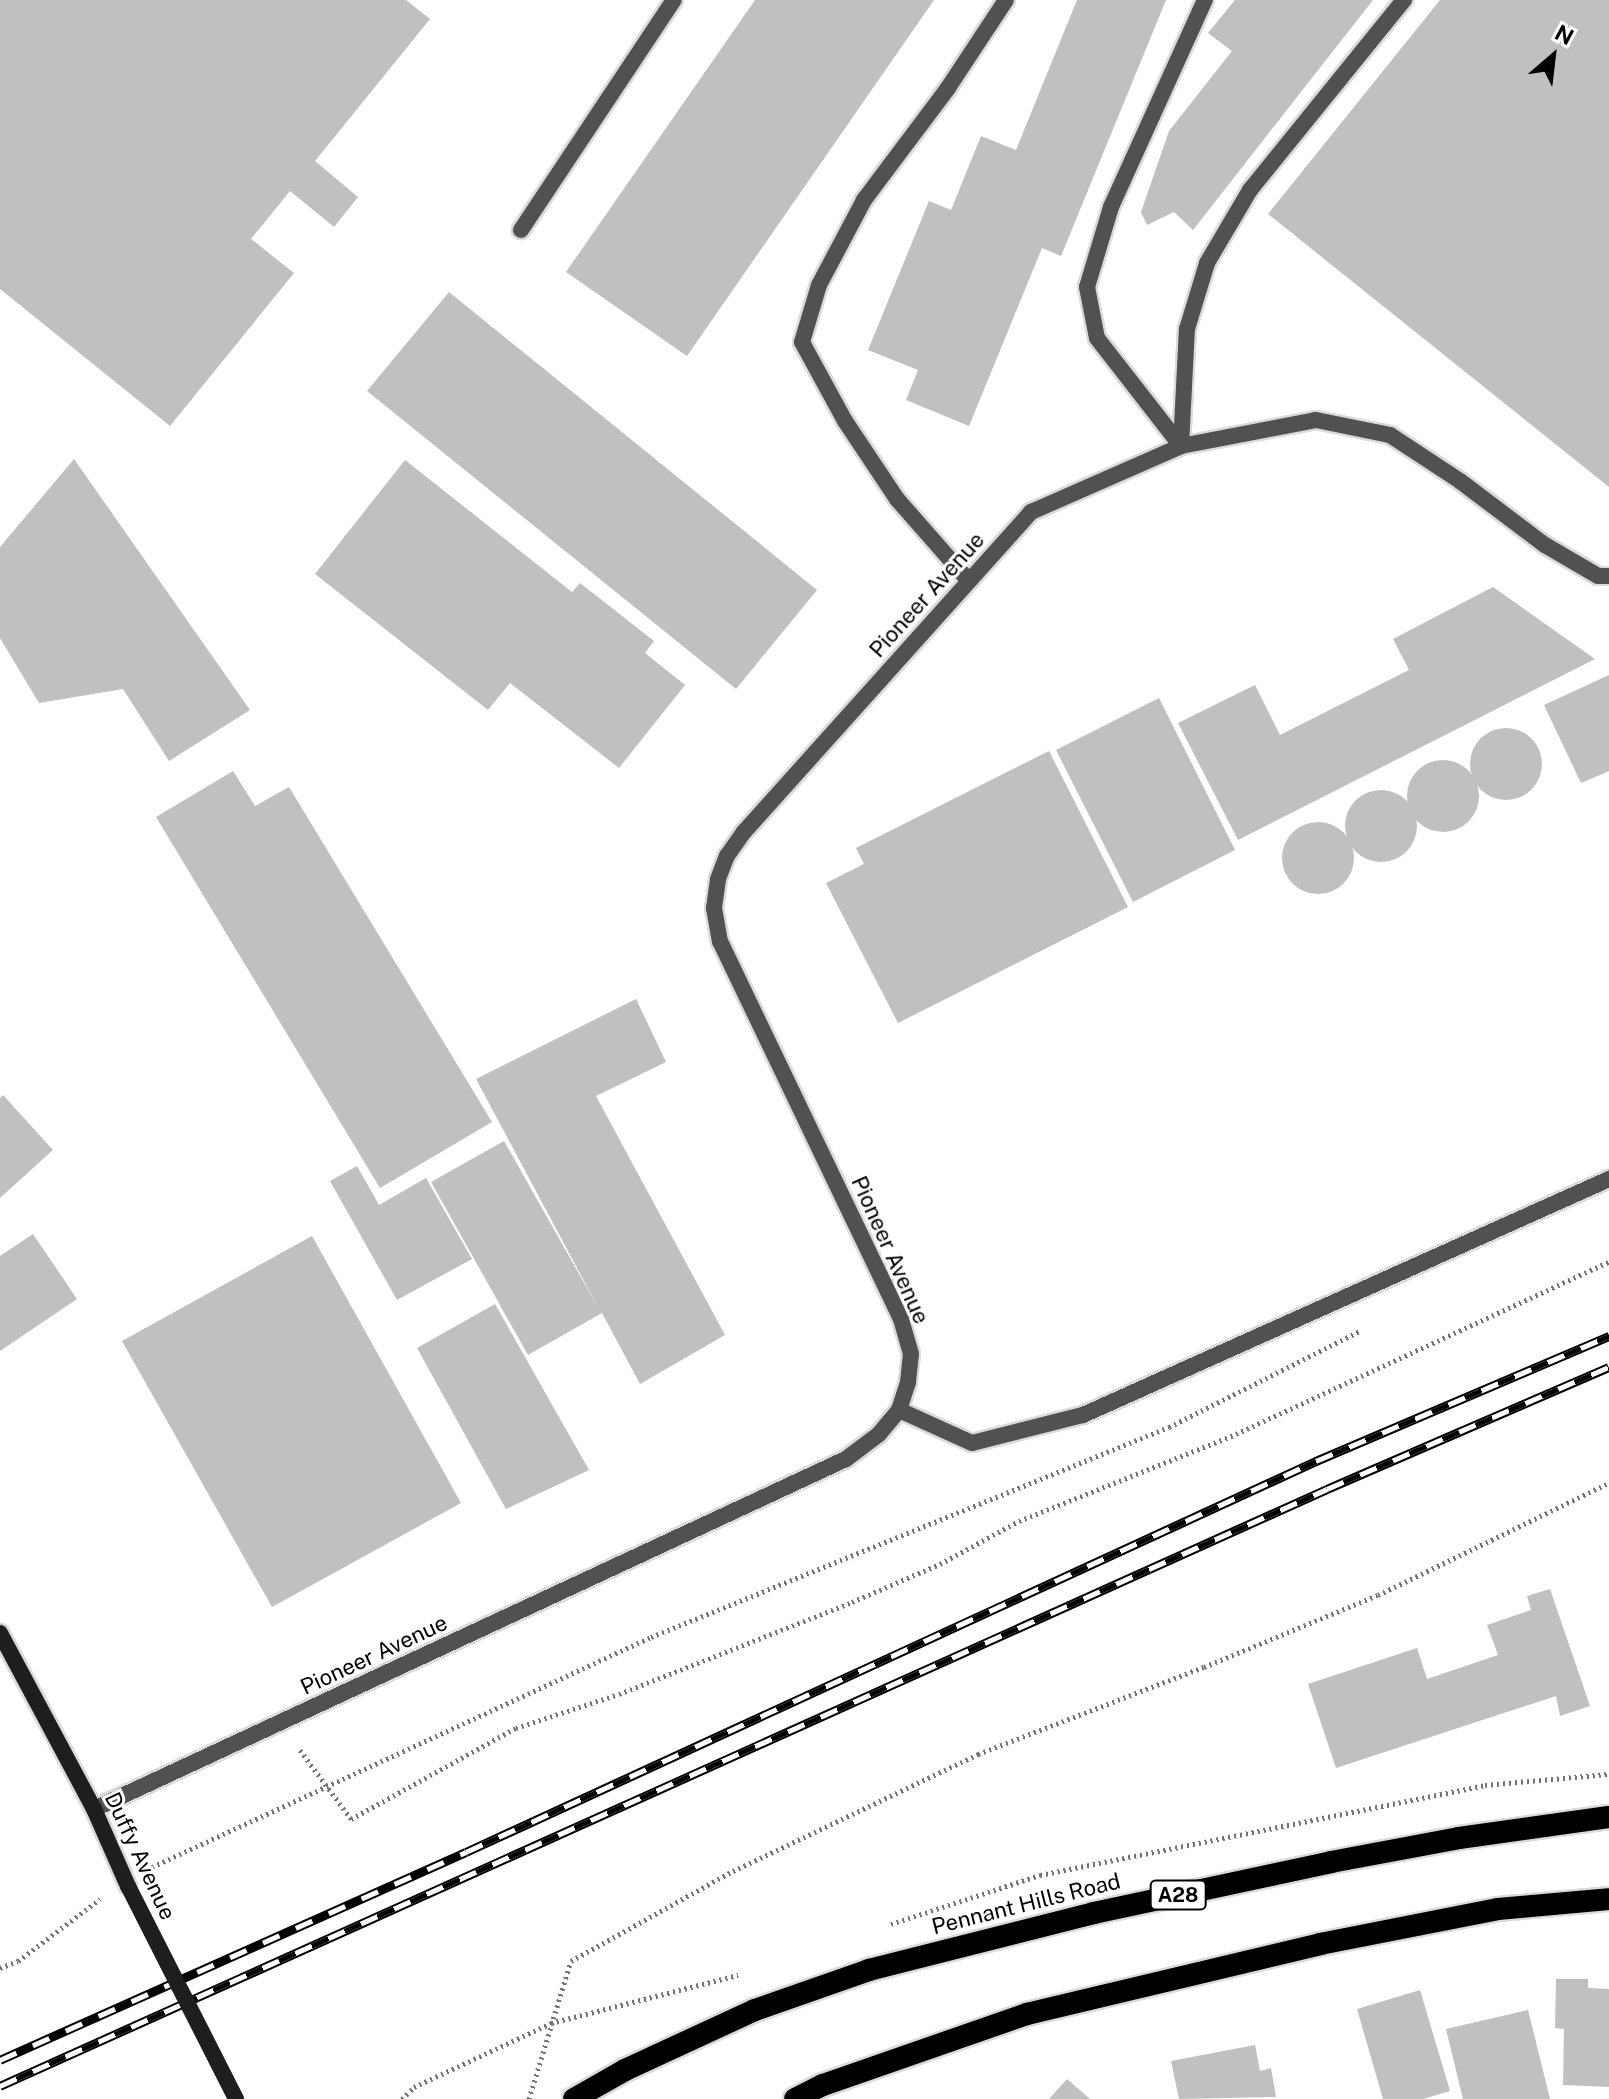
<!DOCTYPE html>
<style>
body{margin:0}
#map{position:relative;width:1609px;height:2099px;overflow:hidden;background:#fff;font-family:"Public Sans",sans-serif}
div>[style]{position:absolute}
.building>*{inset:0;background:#c0c0c0}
.round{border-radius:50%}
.path>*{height:5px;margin-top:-2.5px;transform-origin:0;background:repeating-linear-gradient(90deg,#737373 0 2px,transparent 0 6px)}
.roads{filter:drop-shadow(2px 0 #dbdbdb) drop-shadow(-2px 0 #dbdbdb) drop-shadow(0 2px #dbdbdb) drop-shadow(0 -2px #dbdbdb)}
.service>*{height:16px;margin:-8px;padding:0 8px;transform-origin:8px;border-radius:8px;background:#515151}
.minor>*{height:16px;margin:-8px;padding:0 8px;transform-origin:8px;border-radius:8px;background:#515151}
.secondary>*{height:16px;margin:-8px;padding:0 8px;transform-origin:8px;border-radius:8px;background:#1e1e1e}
.trunk>*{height:22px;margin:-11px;padding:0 11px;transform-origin:11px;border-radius:11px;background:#000}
.rail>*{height:9px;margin-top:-4.5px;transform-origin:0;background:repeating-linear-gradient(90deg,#fff 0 18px,#000 0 36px);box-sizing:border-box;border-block:2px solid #000}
.secondary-bridge>*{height:16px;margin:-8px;padding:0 8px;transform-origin:8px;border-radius:8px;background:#1e1e1e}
span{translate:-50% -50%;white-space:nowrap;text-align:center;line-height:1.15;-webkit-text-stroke:6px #fff;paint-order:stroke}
.shield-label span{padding:2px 6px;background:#fff;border:2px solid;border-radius:6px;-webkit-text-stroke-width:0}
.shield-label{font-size:20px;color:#000;font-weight:700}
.street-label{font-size:22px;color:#000}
.north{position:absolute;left:1513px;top:16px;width:80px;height:80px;-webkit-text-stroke:6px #fff;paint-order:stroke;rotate:28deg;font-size:22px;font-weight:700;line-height:32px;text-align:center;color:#000}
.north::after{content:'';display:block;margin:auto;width:28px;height:36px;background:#000;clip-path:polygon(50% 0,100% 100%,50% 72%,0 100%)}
</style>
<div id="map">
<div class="building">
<div style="clip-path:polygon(0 0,406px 0,430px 19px,315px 161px,358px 197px,334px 227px,290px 191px,251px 239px,294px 273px,170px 426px,0 289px)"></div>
<div style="clip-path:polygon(755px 0,934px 0,687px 356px,566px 272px)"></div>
<div style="clip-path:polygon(1077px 0,1166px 0,1061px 256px,1042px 248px,969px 426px,906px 400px,918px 370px,868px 350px,929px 201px,951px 210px,981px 136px,1016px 150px)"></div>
<div style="clip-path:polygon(1235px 0,1373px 0,1193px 230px,1174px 212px,1147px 225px,1141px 212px,1169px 131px,1232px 51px,1208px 33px)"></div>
<div style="clip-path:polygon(1440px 0,1609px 0,1609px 487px,1268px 214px)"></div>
<div style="clip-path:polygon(449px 292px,817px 590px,736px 689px,367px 391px)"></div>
<div style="clip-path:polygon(74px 459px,250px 710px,169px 761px,123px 689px,39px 703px,0 638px,0 547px)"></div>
<div style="clip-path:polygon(405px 460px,572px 592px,580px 583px,654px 641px,645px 653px,685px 685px,619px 768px,510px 683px,488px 710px,315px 574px)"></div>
<div style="clip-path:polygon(1493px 587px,1595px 659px,1238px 840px,1178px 723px,1255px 685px,1280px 735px,1409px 670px,1393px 639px)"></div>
<div style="clip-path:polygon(1609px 675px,1609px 771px,1581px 783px,1544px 705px)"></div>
<div style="clip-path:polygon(1159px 698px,1235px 850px,1133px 902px,1056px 750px)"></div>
<div class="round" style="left:1470px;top:728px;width:72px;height:72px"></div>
<div style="clip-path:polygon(1049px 751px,1128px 907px,898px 1023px,826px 883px,864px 864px,856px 848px)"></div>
<div class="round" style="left:1407px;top:760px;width:72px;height:72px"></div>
<div style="clip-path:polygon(233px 771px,255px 806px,289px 787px,492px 1122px,380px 1188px,156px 817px)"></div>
<div class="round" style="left:1345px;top:790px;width:72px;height:72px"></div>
<div class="round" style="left:1282px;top:822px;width:72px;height:72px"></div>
<div style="clip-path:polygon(636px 999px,666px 1062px,596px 1096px,725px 1335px,640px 1384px,602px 1313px,528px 1355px,431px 1182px,504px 1141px,600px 1311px,476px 1079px)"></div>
<div style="clip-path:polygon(3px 1095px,53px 1150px,0 1198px,0 1098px)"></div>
<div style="clip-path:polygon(357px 1166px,379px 1205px,426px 1178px,472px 1259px,397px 1300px,330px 1181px)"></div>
<div style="clip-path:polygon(33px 1234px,77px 1299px,0 1351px,0 1256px)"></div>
<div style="clip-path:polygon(312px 1236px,461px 1503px,272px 1607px,122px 1341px)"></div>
<div style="clip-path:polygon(495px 1304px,589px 1470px,506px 1509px,417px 1348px)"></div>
<div style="clip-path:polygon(1550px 1589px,1590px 1706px,1560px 1716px,1556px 1696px,1336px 1768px,1308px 1684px,1417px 1648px,1427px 1679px,1498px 1655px,1487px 1625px,1531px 1610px,1527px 1596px)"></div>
<div style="clip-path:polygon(1556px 1979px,1588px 1979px,1588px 1988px,1609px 1989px,1609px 2087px,1563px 2085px,1564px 2029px,1555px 2028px)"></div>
<div style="clip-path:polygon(1420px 1990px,1450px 2091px,1423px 2099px,1383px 2099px,1357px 2009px)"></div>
<div style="clip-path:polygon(1528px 2010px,1550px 2099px,1463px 2099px,1446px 2029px)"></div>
<div style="clip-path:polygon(1255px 2045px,1260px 2071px,1271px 2068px,1276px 2097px,1179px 2099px,1171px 2061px)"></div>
<div style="clip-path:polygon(1067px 2079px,1090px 2099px,1049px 2099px)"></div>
</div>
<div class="path">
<div style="left:300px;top:1750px;width:86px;rotate:53.5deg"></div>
<div style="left:351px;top:1819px;width:188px;rotate:-28.9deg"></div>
<div style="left:516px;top:1728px;width:108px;rotate:-18.3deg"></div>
<div style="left:619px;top:1694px;width:251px;rotate:-21.5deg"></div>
<div style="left:852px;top:1602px;width:96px;rotate:-23.4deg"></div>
<div style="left:940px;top:1564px;width:90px;rotate:-28.6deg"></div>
<div style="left:1019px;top:1521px;width:234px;rotate:-21.8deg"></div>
<div style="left:1236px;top:1434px;width:411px;rotate:-24.8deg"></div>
<div style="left:152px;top:1867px;width:549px;rotate:-24.75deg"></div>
<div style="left:651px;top:1637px;width:559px;rotate:-22.07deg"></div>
<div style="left:1169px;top:1427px;width:214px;rotate:-26.7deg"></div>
<div style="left:891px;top:1924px;width:157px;rotate:-18.2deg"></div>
<div style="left:1040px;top:1875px;width:454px;rotate:-11.4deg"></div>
<div style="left:1485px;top:1785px;width:124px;rotate:-5.1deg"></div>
<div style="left:0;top:1968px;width:19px;rotate:-21deg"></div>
<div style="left:18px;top:1961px;width:103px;rotate:-37.1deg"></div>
<div style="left:402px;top:2099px;width:17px;rotate:-45deg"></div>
<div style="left:414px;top:2087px;width:151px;rotate:-25deg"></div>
<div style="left:551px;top:2023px;width:193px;rotate:-14.4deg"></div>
<div style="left:529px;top:2099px;width:144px;rotate:-73.1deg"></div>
<div style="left:571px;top:1961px;width:185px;rotate:-29.1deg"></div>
<div style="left:733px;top:1871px;width:272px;rotate:-25.5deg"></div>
<div style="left:978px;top:1754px;width:242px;rotate:-21.1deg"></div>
<div style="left:1204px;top:1667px;width:188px;rotate:-22.5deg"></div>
<div style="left:1378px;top:1595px;width:257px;rotate:-25.9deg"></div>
</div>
<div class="roads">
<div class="service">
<div style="left:521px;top:230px;width:276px;rotate:-56.4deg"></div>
<div style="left:1181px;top:446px;width:117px;rotate:-87.1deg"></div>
<div style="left:1187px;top:329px;width:69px;rotate:-73.1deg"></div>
<div style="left:1207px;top:263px;width:85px;rotate:-59.5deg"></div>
<div style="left:1250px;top:190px;width:245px;rotate:-51deg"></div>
<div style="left:1181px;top:446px;width:137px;rotate:-127.9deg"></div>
<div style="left:1097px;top:338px;width:52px;rotate:-101.1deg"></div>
<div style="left:1087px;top:287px;width:84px;rotate:-73.3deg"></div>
<div style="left:1111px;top:207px;width:227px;rotate:-65.6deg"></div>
<div style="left:1181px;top:446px;width:137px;rotate:-10.9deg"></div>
<div style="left:1316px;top:420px;width:76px;rotate:11.5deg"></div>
<div style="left:1390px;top:435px;width:84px;rotate:33.3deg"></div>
<div style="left:1460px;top:481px;width:106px;rotate:37deg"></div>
<div style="left:1545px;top:545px;width:61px;rotate:30.3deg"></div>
<div style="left:1598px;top:576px;width:11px"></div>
<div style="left:969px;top:581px;width:109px;rotate:-131.3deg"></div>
<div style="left:897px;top:499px;width:94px;rotate:-123.7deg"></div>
<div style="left:845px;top:421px;width:90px;rotate:-118.6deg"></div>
<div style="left:802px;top:342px;width:59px;rotate:-73.4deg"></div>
<div style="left:819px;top:285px;width:96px;rotate:-62.1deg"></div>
<div style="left:864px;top:200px;width:140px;rotate:-53.1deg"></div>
<div style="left:948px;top:88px;width:105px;rotate:-56.6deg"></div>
<div style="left:899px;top:1410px;width:80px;rotate:24.3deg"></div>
<div style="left:972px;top:1443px;width:114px;rotate:-14.2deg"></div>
<div style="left:1083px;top:1415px;width:577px;rotate:-24.16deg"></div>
</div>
<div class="minor">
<div style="left:94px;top:1809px;width:829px;rotate:-24.96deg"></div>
<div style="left:846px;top:1459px;width:41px;rotate:-37.1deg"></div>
<div style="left:879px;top:1434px;width:31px;rotate:-50deg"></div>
<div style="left:899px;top:1410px;width:29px;rotate:-72deg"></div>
<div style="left:908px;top:1382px;width:28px;rotate:-84deg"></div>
<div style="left:911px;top:1354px;width:36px;rotate:-106deg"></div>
<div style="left:901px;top:1319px;width:418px;rotate:-115.6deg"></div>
<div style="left:720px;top:942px;width:35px;rotate:-100deg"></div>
<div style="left:714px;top:908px;width:29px;rotate:-82deg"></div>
<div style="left:718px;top:879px;width:25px;rotate:-69deg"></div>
<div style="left:727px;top:856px;width:29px;rotate:-55deg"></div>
<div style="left:744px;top:832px;width:430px;rotate:-48.1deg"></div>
<div style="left:1031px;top:512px;width:164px;rotate:-23.7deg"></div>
</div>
<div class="secondary">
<div style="left:0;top:1633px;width:200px;rotate:61.9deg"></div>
<div style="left:94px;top:1809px;width:84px;rotate:66.2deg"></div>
</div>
<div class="trunk">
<div style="left:574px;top:2099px;width:59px;rotate:-29.6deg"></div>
<div style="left:625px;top:2070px;width:143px;rotate:-24.8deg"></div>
<div style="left:755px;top:2010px;width:121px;rotate:-19.3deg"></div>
<div style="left:869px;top:1970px;width:232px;rotate:-14.2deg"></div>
<div style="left:1094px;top:1913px;width:242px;rotate:-12.1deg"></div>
<div style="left:1331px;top:1862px;width:130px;rotate:-10.6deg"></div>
<div style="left:1459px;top:1838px;width:151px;rotate:-8deg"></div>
<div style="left:795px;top:2099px;width:31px;rotate:-27deg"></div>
<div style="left:823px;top:2085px;width:216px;rotate:-19.2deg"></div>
<div style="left:1027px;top:2014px;width:301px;rotate:-13.4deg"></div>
<div style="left:1320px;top:1944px;width:181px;rotate:-11.1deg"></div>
<div style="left:1498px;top:1909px;width:111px;rotate:-5.1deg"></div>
</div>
</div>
<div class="rail">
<div style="left:0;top:2060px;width:510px;rotate:-24.05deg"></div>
<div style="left:466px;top:1852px;width:936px;rotate:-24.7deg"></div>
<div style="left:1316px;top:1461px;width:319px;rotate:-23.1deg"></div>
<div style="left:0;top:2086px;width:1455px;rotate:-24.22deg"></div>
<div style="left:1327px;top:1489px;width:307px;rotate:-23.4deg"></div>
</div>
<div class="secondary-bridge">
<div style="left:128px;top:1886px;width:239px;rotate:63.1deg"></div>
</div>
<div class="shield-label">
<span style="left:1178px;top:1895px">A28</span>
</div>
<div class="street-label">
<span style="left:927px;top:595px;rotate:-48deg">Pioneer Avenue</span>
<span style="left:890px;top:1250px;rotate:66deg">Pioneer Avenue</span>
<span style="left:374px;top:1655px;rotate:-25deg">Pioneer Avenue</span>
<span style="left:140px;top:1856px;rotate:65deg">Duffy Avenue</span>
<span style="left:1026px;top:1904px;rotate:-14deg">Pennant Hills Road</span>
</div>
<div class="north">N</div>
</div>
